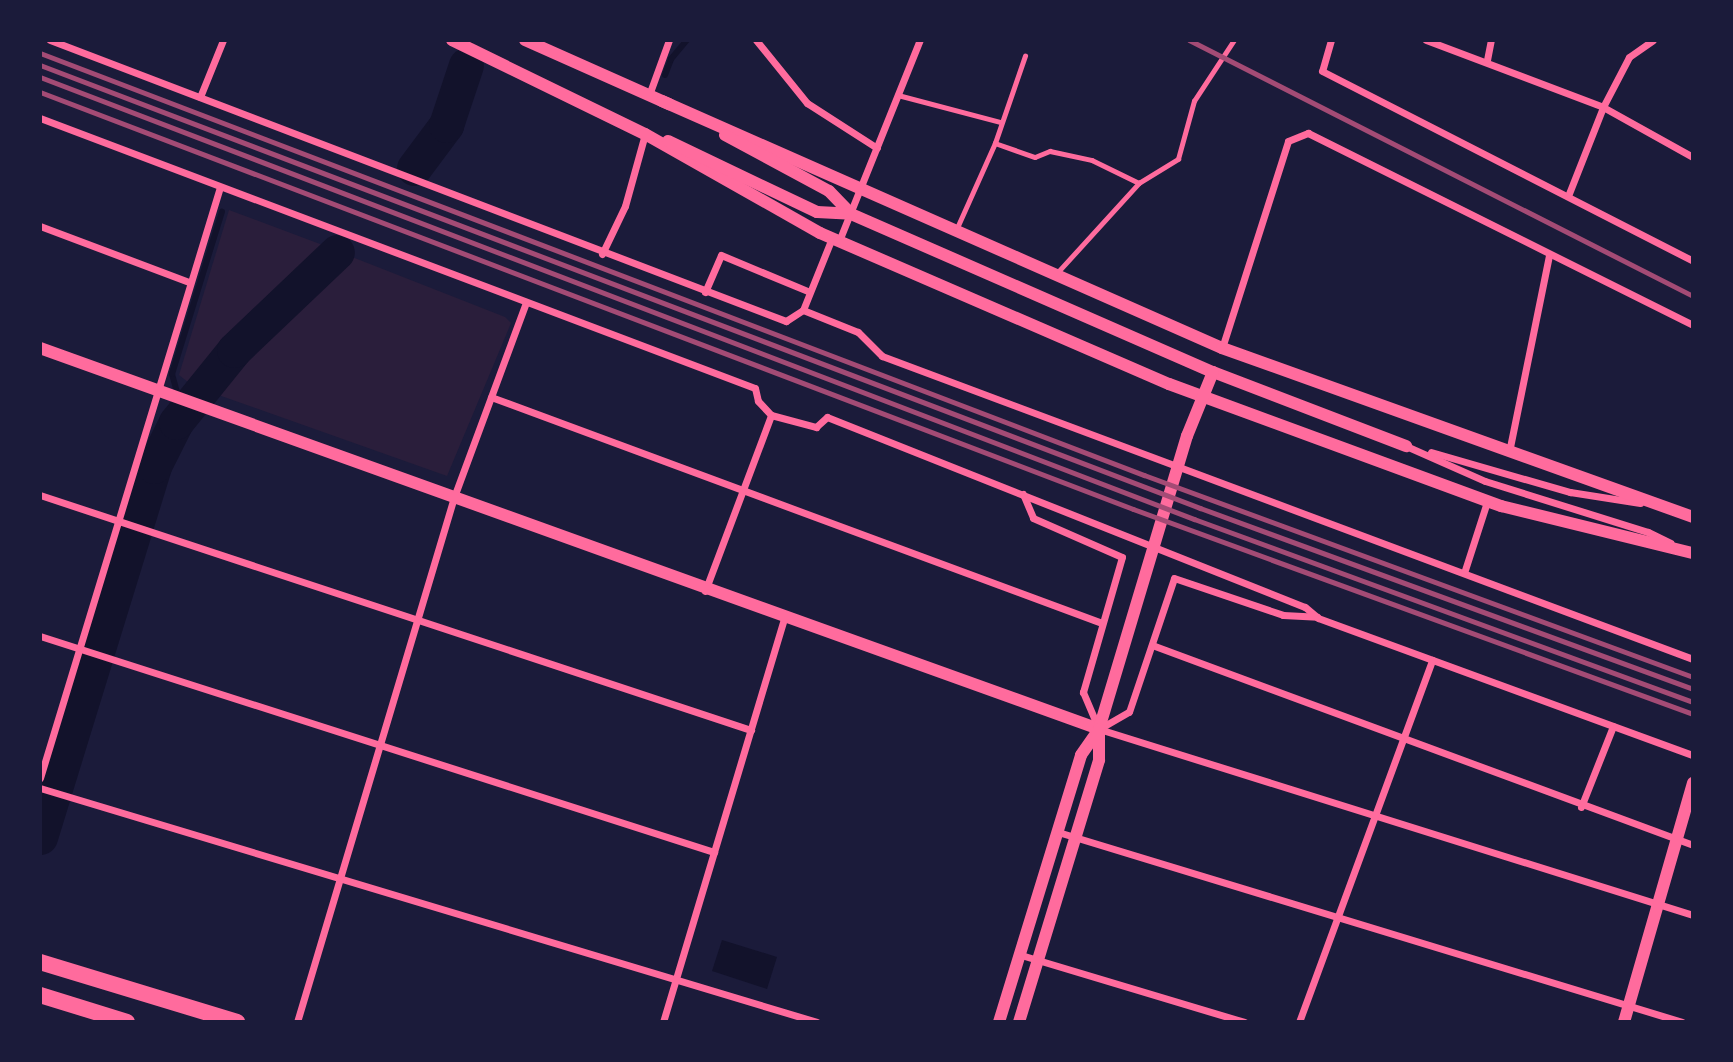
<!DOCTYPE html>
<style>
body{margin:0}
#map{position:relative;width:1733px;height:1062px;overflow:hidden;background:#1b1b3a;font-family:Lato,sans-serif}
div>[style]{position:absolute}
.green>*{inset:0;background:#2a1e3b}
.water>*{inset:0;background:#12122b}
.stream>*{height:6px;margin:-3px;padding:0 3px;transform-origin:3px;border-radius:3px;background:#12122b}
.river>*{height:35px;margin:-17.5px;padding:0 17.5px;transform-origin:17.5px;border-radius:17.5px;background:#12122b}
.service>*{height:4.5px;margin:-2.25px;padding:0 2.25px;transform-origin:2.25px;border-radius:2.25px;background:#ff6b9d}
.minor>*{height:7px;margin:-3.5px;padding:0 3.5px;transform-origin:3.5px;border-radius:3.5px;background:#ff6b9d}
.tertiary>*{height:12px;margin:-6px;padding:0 6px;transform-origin:6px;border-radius:6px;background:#ff6b9d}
.trunk>*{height:16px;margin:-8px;padding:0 8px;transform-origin:8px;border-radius:8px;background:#ff6b9d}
.rail>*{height:5px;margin:-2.5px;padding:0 2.5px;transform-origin:2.5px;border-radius:2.5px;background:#a44b75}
span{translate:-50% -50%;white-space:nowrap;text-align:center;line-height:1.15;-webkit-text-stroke:5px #1b1b3a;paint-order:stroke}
.frame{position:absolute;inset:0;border:42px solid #1b1b3a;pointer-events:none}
</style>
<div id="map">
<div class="green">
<div style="clip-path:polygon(229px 210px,328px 247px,193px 386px,179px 375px)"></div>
<div style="clip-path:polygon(347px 255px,505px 317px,511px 323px,447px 476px,210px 392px,240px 353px)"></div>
</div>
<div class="water">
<div style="clip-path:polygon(722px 940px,777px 957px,767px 989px,712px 971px)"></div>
</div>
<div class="stream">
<div style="left:466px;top:65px;width:25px;rotate:-81deg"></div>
<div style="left:665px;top:75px;width:17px;rotate:-69deg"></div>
<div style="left:671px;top:59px;width:25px;rotate:-50deg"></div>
<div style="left:183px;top:414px;width:41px;rotate:-105.4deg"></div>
<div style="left:172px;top:374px;width:170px;rotate:-72.9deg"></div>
</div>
<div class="river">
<div style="left:414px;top:168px;width:54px;rotate:-53.3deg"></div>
<div style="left:446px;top:125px;width:63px;rotate:-71.6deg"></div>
<div style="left:40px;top:837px;width:388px;rotate:-72.9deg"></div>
<div style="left:154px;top:466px;width:49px;rotate:-63.4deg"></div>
<div style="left:176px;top:422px;width:92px;rotate:-51.1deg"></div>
<div style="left:234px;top:350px;width:142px;rotate:-43.6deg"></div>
</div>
<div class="service">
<div style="left:898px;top:95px;width:106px;rotate:14.8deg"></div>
<div style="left:995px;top:143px;width:42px;rotate:19.3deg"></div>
<div style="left:1035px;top:157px;width:16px;rotate:-22deg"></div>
<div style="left:1050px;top:151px;width:43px;rotate:12.1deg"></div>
<div style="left:1092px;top:160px;width:52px;rotate:26.1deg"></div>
<div style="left:957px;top:228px;width:93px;rotate:-65.9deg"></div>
<div style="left:995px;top:143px;width:92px;rotate:-71deg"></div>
<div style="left:1057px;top:273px;width:122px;rotate:-47.7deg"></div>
<div style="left:1139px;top:183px;width:46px;rotate:-31.6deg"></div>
<div style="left:1178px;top:159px;width:60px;rotate:-74.6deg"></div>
<div style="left:1194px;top:101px;width:73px;rotate:-56.7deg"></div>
</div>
<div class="minor">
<div style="left:50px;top:40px;width:788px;rotate:20.9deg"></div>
<div style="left:786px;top:321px;width:20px;rotate:-33deg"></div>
<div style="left:756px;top:40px;width:81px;rotate:51deg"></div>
<div style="left:807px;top:103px;width:83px;rotate:32.7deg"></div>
<div style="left:1331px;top:40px;width:32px;rotate:106deg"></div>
<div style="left:1322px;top:71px;width:417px;rotate:27.1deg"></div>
<div style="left:1426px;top:40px;width:189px;rotate:20.7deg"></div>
<div style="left:1603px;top:107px;width:103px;rotate:29.1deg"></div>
<div style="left:1487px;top:60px;width:20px;rotate:-79deg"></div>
<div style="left:649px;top:95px;width:59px;rotate:-70deg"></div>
<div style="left:200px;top:97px;width:61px;rotate:-68deg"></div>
<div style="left:40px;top:118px;width:764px;rotate:20.69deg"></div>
<div style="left:755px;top:388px;width:13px;rotate:77deg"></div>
<div style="left:758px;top:401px;width:19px;rotate:47deg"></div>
<div style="left:771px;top:415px;width:47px;rotate:14.9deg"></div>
<div style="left:816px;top:427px;width:15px;rotate:-42deg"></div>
<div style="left:827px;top:417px;width:514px;rotate:21.68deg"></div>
<div style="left:1305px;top:607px;width:17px;rotate:40deg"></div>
<div style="left:1318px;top:618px;width:399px;rotate:20.1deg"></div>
<div style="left:1568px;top:196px;width:96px;rotate:-68.5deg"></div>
<div style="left:1603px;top:107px;width:56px;rotate:-62.5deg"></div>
<div style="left:1629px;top:57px;width:29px;rotate:-35deg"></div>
<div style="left:40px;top:226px;width:159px;rotate:20.6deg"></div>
<div style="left:839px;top:241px;width:217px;rotate:-68.1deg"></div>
<div style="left:602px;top:254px;width:53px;rotate:-64.4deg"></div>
<div style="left:625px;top:206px;width:75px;rotate:-74.5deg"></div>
<div style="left:705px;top:292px;width:40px;rotate:-66.6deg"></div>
<div style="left:721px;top:255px;width:96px;rotate:22.6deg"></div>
<div style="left:803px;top:310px;width:59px;rotate:21.8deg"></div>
<div style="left:858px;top:332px;width:34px;rotate:45deg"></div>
<div style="left:882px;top:356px;width:866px;rotate:20.49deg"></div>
<div style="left:803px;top:310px;width:78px;rotate:-68.1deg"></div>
<div style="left:1222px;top:348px;width:217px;rotate:-72.3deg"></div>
<div style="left:1288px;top:141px;width:22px;rotate:-22deg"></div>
<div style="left:1308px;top:133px;width:430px;rotate:26.5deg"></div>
<div style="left:491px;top:397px;width:651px;rotate:20.3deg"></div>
<div style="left:1406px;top:446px;width:86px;rotate:23.9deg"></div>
<div style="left:1485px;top:481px;width:171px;rotate:17.4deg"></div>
<div style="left:1648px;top:532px;width:25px;rotate:26deg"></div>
<div style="left:1431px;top:452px;width:145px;rotate:16.1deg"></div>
<div style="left:1570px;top:492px;width:71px;rotate:8.9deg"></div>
<div style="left:1509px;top:452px;width:201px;rotate:-78.5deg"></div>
<div style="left:1023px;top:494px;width:26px;rotate:67deg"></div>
<div style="left:1033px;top:518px;width:97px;rotate:23.7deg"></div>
<div style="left:1122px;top:557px;width:141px;rotate:106.1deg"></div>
<div style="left:1083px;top:692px;width:39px;rotate:67deg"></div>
<div style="left:40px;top:495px;width:749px;rotate:18.29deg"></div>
<div style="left:1464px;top:573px;width:75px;rotate:-72.1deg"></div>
<div style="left:705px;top:591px;width:188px;rotate:-69.4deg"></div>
<div style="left:40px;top:636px;width:708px;rotate:17.77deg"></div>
<div style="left:1152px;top:645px;width:577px;rotate:20.29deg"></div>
<div style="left:1099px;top:729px;width:622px;rotate:17.39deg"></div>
<div style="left:1099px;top:729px;width:34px;rotate:-30deg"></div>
<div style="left:1129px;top:712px;width:141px;rotate:-71.4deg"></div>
<div style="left:1174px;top:578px;width:115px;rotate:18.7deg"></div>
<div style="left:1283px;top:615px;width:34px;rotate:3deg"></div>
<div style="left:40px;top:778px;width:618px;rotate:-73.06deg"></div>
<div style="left:40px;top:788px;width:811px;rotate:16.76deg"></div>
<div style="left:1581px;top:807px;width:87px;rotate:-68.4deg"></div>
<div style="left:1058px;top:832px;width:652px;rotate:16.93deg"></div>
<div style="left:1021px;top:955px;width:233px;rotate:16.7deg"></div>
<div style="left:297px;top:1022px;width:548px;rotate:-73.35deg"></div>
<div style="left:454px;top:497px;width:205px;rotate:-69.7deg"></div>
<div style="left:663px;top:1022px;width:421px;rotate:-73.3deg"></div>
<div style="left:1299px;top:1022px;width:386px;rotate:-69.8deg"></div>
</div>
<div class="tertiary">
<div style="left:452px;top:40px;width:215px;rotate:26deg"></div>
<div style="left:645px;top:134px;width:201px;rotate:29.5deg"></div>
<div style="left:820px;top:233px;width:380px;rotate:23.4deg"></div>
<div style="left:1169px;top:384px;width:354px;rotate:20.2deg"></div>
<div style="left:1501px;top:506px;width:198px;rotate:13.8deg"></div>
<div style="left:525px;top:40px;width:158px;rotate:24deg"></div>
<div style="left:662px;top:101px;width:612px;rotate:23.8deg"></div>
<div style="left:1222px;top:348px;width:500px;rotate:19.74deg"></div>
<div style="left:725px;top:135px;width:118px;rotate:28.3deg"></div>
<div style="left:829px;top:191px;width:32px;rotate:46deg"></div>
<div style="left:851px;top:214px;width:395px;rotate:23.6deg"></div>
<div style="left:1213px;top:372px;width:207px;rotate:21deg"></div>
<div style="left:668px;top:141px;width:165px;rotate:25.5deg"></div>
<div style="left:817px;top:212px;width:34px;rotate:3deg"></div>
<div style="left:40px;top:348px;width:1125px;rotate:19.79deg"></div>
<div style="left:999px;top:1022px;width:279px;rotate:-72.9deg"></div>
<div style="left:1081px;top:755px;width:32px;rotate:-55deg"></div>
<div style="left:1099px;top:729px;width:306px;rotate:-73.3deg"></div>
<div style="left:1187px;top:436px;width:69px;rotate:-67.9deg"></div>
<div style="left:1019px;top:1022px;width:274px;rotate:-73deg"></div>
<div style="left:1099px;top:760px;width:31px;rotate:-90deg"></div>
<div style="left:1624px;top:1022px;width:249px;rotate:-73.9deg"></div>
</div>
<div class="trunk">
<div style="left:40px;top:962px;width:206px;rotate:16.9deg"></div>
<div style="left:40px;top:995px;width:91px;rotate:17.2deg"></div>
</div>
<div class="rail">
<div style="left:1189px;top:40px;width:565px;rotate:26.93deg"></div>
<div style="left:40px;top:53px;width:1182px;rotate:20.92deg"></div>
<div style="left:1144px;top:475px;width:585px;rotate:20.2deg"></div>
<div style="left:40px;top:65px;width:1242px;rotate:20.9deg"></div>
<div style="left:1200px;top:508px;width:525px;rotate:20.16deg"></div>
<div style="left:40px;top:77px;width:1236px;rotate:20.96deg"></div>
<div style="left:1194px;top:519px;width:531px;rotate:20.14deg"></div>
<div style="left:40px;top:92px;width:1170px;rotate:20.88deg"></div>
<div style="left:1133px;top:509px;width:596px;rotate:20.11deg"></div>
</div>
<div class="frame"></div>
</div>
